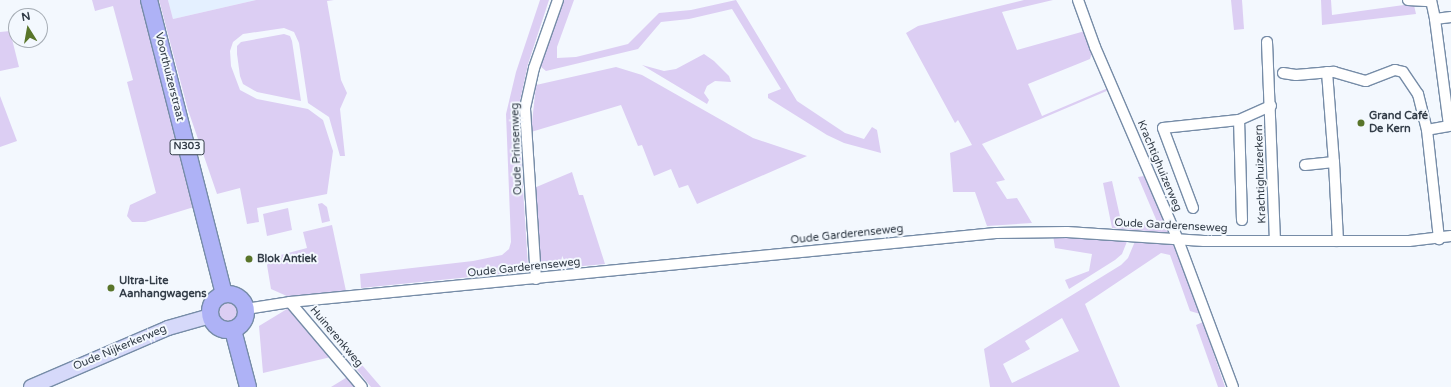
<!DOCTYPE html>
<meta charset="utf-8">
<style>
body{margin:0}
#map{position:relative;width:1451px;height:387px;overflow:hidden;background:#f3f8fe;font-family:"Varela Round",sans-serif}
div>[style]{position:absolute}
.built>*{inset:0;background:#e4f0ff}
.green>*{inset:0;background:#dccef3}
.round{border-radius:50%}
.roads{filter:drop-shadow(1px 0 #768ca7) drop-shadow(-1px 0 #768ca7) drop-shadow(0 1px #768ca7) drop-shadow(0 -1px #768ca7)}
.street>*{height:10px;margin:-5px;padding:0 5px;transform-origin:5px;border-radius:5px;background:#fff}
.secondary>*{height:14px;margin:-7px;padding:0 7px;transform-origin:7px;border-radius:7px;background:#d6d9fa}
.primary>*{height:16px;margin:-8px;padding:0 8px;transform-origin:8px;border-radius:8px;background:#aeb2f6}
.primary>.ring{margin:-8px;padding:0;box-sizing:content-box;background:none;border:16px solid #aeb2f6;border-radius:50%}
.dots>*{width:11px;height:11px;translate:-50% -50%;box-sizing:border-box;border:2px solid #f3f8fe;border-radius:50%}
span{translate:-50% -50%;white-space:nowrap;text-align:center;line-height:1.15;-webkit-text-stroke:4px #f3f8fe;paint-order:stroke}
.shield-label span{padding:1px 3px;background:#f3f8fe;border:1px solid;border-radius:3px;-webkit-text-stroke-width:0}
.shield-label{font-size:10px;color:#333d48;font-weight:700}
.street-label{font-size:11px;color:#333d48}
.poi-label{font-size:11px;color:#333d48;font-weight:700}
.left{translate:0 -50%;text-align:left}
.north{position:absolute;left:8px;top:8px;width:40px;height:40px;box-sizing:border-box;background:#f3f8fe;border:1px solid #a6adb5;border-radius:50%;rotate:349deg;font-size:11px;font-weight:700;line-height:16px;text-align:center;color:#333d48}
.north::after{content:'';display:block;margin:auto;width:14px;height:18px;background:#59752a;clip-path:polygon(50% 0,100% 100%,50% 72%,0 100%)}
</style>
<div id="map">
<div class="built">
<div style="clip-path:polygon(168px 0,256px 0,173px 19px)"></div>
</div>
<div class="green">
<div style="clip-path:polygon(92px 0,141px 0,194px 207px,145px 222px,132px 222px,127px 216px,130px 205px,156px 193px,127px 82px,133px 80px,113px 6px,95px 11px)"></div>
<div style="clip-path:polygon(159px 0,168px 0,173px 19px,256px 0,334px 0,327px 1px,341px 80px,347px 93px,340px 109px,345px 156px,340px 156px,329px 117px,308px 103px,299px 43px,294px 32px,284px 28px,243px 34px,233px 42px,230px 51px,231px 66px,240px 90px,257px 99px,308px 109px,323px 120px,333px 151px,327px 194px,257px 208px,259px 222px,247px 224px,240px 188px,217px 194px,188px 110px)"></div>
<div style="clip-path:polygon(540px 0,549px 0,528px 64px,518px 110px,528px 267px,521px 272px,361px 288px,360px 274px,473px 261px,502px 255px,509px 249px,511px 242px,506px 114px,516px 72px)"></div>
<div style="clip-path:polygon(562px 0,574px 0,557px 47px,557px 58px,576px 57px,628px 44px,659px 13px,691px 10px,736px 0,797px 101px,845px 133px,864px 139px,872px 127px,877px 130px,881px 153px,844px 143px,827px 135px,768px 98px,768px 94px,781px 89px,732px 9px,689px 19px,661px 22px,638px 49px,546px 71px,540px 66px)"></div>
<div style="clip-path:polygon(1024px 0,1053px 0,1002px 12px,1017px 50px,1085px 31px,1093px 50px,1090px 59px,1028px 84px,1042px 116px,1108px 88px,1109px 90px,982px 144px,1005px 180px,996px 182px,1007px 199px,1017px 198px,1032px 223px,987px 226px,975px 192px,953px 192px,950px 153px,972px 145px,958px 120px,955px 123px,906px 33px,918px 26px)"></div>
<div style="clip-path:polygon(1231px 0,1242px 0,1244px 29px,1234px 30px)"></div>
<div style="clip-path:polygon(1321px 0,1331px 0,1332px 15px,1411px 4px,1414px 5px,1416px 14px,1322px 25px)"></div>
<div style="clip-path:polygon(10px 31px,19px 67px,0 71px,0 32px)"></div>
<div style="clip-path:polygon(284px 34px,290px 36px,292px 41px,301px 101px,257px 92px,243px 84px,240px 76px,237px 54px,237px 46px,241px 42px)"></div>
<div style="clip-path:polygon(704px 54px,714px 61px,729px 76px,731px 82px,715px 81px,707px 86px,704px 93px,709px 100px,707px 104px,642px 65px,664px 71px,676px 69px)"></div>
<div style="clip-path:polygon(616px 67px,642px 75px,753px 138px,807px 156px,697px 204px,688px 185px,679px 188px,671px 169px,654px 176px,642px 145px,638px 146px,621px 105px,531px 132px,536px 85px)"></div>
<div style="clip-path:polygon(0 96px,17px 141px,0 147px)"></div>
<div style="clip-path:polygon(572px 172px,579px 195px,583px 195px,605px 264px,551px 269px,539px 261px,534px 188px)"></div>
<div style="clip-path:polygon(1144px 176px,1149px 187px,1169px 233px,1112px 228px,1103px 183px,1112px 181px,1121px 221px,1158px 224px,1138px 177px)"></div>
<div style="clip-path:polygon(322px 203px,327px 207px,330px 221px,322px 223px,318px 204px)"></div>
<div style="clip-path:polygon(288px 208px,292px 230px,267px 236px,263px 214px)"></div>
<div style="clip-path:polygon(332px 225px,346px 291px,289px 297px,271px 289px,267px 265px,273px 257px,307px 248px,303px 232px)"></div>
<div style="clip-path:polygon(1053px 235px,1128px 239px,1122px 254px,1115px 260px,1069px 289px,1065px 280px,1089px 271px,1092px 254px,1055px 248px)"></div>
<div style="clip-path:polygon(evenodd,1136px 239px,1174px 243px,1200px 314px,1190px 311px,1170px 255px,1161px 253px,1085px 304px,1120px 387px,990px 387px,984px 349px,1121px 265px,1128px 258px,1136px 239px,1062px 318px,1079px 351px,1012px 383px,1003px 364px,1030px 349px,1025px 341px,1062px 318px)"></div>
<div class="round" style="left:215px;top:299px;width:26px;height:26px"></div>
<div style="clip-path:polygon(287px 309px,292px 311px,331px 357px,263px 373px,259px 326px)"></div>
<div style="clip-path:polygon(1203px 322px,1225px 387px,1218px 387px,1196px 325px)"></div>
<div style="clip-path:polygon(356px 358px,381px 387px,371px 387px,349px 360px)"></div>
<div style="clip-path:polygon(349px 376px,358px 387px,331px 387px)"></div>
</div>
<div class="roads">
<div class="street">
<div style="left:1078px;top:0;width:50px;rotate:70.1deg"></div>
<div style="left:1095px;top:47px;width:210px;rotate:66.7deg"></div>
<div style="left:1178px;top:240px;width:157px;rotate:69.5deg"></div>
<div style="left:1408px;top:0;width:22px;rotate:3deg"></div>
<div style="left:1431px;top:0;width:19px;rotate:78deg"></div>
<div style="left:1435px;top:19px;width:16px;rotate:-7deg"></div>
<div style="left:1435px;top:19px;width:108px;rotate:82.5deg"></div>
<div style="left:1449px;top:126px;width:22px;rotate:170deg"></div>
<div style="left:1427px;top:130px;width:110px;rotate:83.7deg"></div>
<div style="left:1267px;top:42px;width:199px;rotate:87.7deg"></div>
<div style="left:1327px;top:72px;width:90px;rotate:85.6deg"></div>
<div style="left:1283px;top:73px;width:13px;rotate:9deg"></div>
<div style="left:1296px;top:75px;width:38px;rotate:-5deg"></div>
<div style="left:1334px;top:72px;width:33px;rotate:16deg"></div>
<div style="left:1366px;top:81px;width:31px;rotate:-21deg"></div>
<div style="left:1395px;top:70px;width:8px;rotate:14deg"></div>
<div style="left:1403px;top:72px;width:27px;rotate:56deg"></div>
<div style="left:1418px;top:94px;width:37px;rotate:76deg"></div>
<div style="left:1305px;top:165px;width:29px;rotate:-6deg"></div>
<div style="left:1334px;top:162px;width:79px;rotate:87.1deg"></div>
<div style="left:1193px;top:208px;width:85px;rotate:-110.6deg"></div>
<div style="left:1163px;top:128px;width:76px;rotate:-6deg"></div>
<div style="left:1242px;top:220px;width:100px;rotate:-91.7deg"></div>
<div style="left:1239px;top:120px;width:35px;rotate:-24deg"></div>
<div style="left:536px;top:279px;width:171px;rotate:-93.7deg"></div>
<div style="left:525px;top:108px;width:41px;rotate:-77.3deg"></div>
<div style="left:534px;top:68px;width:72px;rotate:-70.6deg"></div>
<div style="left:290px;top:302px;width:111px;rotate:49.7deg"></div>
<div style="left:246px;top:309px;width:45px;rotate:-9deg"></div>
<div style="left:290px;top:302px;width:709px;rotate:-5.58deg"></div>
<div style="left:996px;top:233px;width:71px;rotate:-0.8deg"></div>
<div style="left:1067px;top:232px;width:137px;rotate:3.8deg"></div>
<div style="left:1204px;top:241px;width:205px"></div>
<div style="left:1409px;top:241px;width:42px;rotate:-6.8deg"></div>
</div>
<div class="secondary">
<div style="left:31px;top:387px;width:149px;rotate:-23.3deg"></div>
<div style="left:168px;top:328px;width:44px;rotate:-15.9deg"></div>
</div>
<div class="primary">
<div style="left:149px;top:0;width:303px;rotate:75.7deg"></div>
<div class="ring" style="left:210px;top:294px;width:20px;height:20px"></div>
<div style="left:233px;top:330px;width:59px;rotate:75.3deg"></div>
</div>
</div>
<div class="dots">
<div style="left:1361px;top:123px;background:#59752a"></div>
<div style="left:249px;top:259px;background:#59752a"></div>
<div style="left:111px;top:288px;background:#59752a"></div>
</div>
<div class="shield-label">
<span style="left:187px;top:147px">N303</span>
</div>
<div class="street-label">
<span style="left:169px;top:77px;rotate:76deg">Voorthuizerstraat</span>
<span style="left:517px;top:149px;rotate:-92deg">Oude Prinsenweg</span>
<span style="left:1159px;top:166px;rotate:67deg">Krachtighuizerweg</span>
<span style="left:1261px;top:174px;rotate:-92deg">Krachtighuizerkern</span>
<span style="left:1171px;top:226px;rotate:3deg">Oude Garderenseweg</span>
<span style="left:847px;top:235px;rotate:-6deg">Oude Garderenseweg</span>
<span style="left:524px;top:268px;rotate:-6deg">Oude Garderenseweg</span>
<span style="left:336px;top:337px;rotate:50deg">Huinerenkweg</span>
<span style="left:120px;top:348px;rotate:-23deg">Oude Nijkerkerweg</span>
</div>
<div class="poi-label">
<span class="left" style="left:1369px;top:123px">Grand Café<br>De Kern</span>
<span class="left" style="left:257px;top:259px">Blok Antiek</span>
<span class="left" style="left:119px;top:288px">Ultra-Lite<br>Aanhangwagens</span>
</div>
<div class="north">N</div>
</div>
